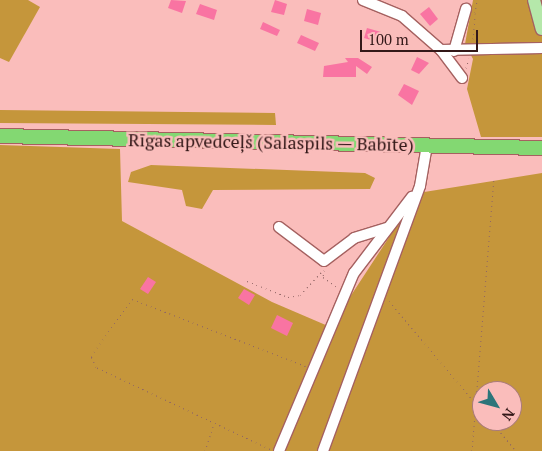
<!DOCTYPE html>
<meta charset="utf-8">
<style>
body{margin:0}
#map{position:relative;width:542px;height:451px;overflow:hidden;background:#fabdbb;font-family:"PT Serif",serif}
div>[style]{position:absolute}
.green>*{inset:0;background:#c5963b}
.building>*{inset:0;background:#f974a2}
.path>*{height:1px;margin-top:-0.5px;transform-origin:0;background:repeating-linear-gradient(90deg,#906564 0 1px,transparent 0 5px)}
.roads{filter:drop-shadow(1px 0 #a56160) drop-shadow(-1px 0 #a56160) drop-shadow(0 1px #a56160) drop-shadow(0 -1px #a56160)}
.minor>*{height:10px;margin:-5px;padding:0 5px;transform-origin:5px;border-radius:5px;background:#fff}
.major>*{height:12px;margin:-6px;padding:0 6px;transform-origin:6px;border-radius:6px;background:#b5e8aa}
.highway>*{height:14px;margin:-7px;padding:0 7px;transform-origin:7px;border-radius:7px;background:#83d872}
span{translate:-50% -50%;white-space:nowrap;text-align:center;line-height:1.15;-webkit-text-stroke:5px #fabdbb;paint-order:stroke}
.street-label{font-size:18px;color:#331818}
.north{position:absolute;left:472px;top:381px;width:50px;height:50px;box-sizing:border-box;background:#fabdbb;border:1px solid #aa7b7a;border-radius:50%;rotate:127deg;font-size:14px;font-weight:700;line-height:20px;text-align:center;color:#331818}
.north::after{content:'';display:block;margin:auto;width:18px;height:22px;background:#2c757a;clip-path:polygon(50% 0,100% 100%,50% 72%,0 100%)}
.scale{position:absolute;left:360px;top:30px;width:118px;height:22px;box-sizing:border-box;border:2px solid #331818;border-top:0;padding-left:6px;font-size:15px;line-height:18px;white-space:nowrap;color:#331818;-webkit-text-stroke:4px #fabdbb;paint-order:stroke}
</style>
<div id="map">
<div class="green">
<div style="clip-path:polygon(0 0,28px 0,40px 7px,9px 62px,0 58px)"></div>
<div style="clip-path:polygon(473px 0,542px 0,542px 137px,481px 137px,467px 89px,473px 59px,465px 44px)"></div>
<div style="clip-path:polygon(0 110px,275px 113px,276px 125px,0 123px)"></div>
<div style="clip-path:polygon(0 145px,120px 149px,122px 221px,272px 302px,328px 326px,280px 451px,0 451px)"></div>
<div style="clip-path:polygon(151px 165px,365px 173px,375px 178px,370px 189px,213px 190px,202px 209px,186px 206px,182px 190px,128px 182px,131px 172px)"></div>
<div style="clip-path:polygon(evenodd,542px 173px,542px 451px,282px 451px,333px 338px,331px 326px,418px 193px,542px 173px,482px 391px,512px 391px,512px 421px,482px 421px,482px 391px)"></div>
</div>
<div class="building">
<div style="clip-path:polygon(171px 0,186px 1px,182px 13px,168px 8px)"></div>
<div style="clip-path:polygon(275px 0,287px 4px,284px 15px,271px 12px)"></div>
<div style="clip-path:polygon(200px 4px,217px 10px,214px 20px,196px 14px)"></div>
<div style="clip-path:polygon(429px 7px,438px 19px,430px 26px,420px 14px)"></div>
<div style="clip-path:polygon(307px 9px,321px 13px,318px 25px,304px 21px)"></div>
<div style="clip-path:polygon(263px 22px,280px 30px,277px 36px,260px 29px)"></div>
<div style="clip-path:polygon(367px 28px,381px 32px,378px 42px,364px 38px)"></div>
<div style="clip-path:polygon(301px 35px,319px 43px,315px 51px,297px 43px)"></div>
<div style="clip-path:polygon(417px 57px,429px 63px,419px 74px,411px 70px)"></div>
<div style="clip-path:polygon(345px 58px,358px 58px,372px 67px,367px 74px,356px 66px,356px 77px,323px 77px,324px 66px,348px 62px)"></div>
<div style="clip-path:polygon(404px 84px,419px 91px,412px 105px,398px 95px)"></div>
<div style="clip-path:polygon(148px 277px,156px 282px,148px 294px,140px 289px)"></div>
<div style="clip-path:polygon(244px 289px,255px 295px,249px 305px,238px 298px)"></div>
<div style="clip-path:polygon(277px 315px,293px 323px,287px 336px,271px 328px)"></div>
</div>
<div class="path">
<div style="left:475px;top:13px;width:13px;rotate:-81deg"></div>
<div style="left:473px;top:39px;width:25px;rotate:-85deg"></div>
<div style="left:466px;top:68px;width:10px;rotate:-73deg"></div>
<div style="left:324px;top:270px;width:7px;rotate:98deg"></div>
<div style="left:323px;top:277px;width:19px;rotate:35deg"></div>
<div style="left:247px;top:281px;width:44px;rotate:21.3deg"></div>
<div style="left:288px;top:297px;width:12px;rotate:-9deg"></div>
<div style="left:300px;top:295px;width:34px;rotate:-47deg"></div>
<div style="left:389px;top:301px;width:144px;rotate:49.8deg"></div>
<div style="left:491px;top:421px;width:39px;rotate:50deg"></div>
<div style="left:270px;top:449px;width:192px;rotate:-154.8deg"></div>
<div style="left:96px;top:367px;width:12px;rotate:-114deg"></div>
<div style="left:91px;top:356px;width:70px;rotate:-54.3deg"></div>
<div style="left:132px;top:299px;width:186px;rotate:21.1deg"></div>
<div style="left:205px;top:451px;width:28px;rotate:-72deg"></div>
<div style="left:472px;top:451px;width:272px;rotate:-85.4deg"></div>
</div>
<div class="roads">
<div class="minor">
<div style="left:363px;top:0;width:42px;rotate:22.3deg"></div>
<div style="left:402px;top:16px;width:52px;rotate:41.1deg"></div>
<div style="left:441px;top:50px;width:35px;rotate:53deg"></div>
<div style="left:441px;top:50px;width:101px;rotate:-1.1deg"></div>
<div style="left:454px;top:51px;width:44px;rotate:-74.1deg"></div>
<div style="left:279px;top:227px;width:56px;rotate:37.1deg"></div>
<div style="left:324px;top:261px;width:38px;rotate:-37deg"></div>
<div style="left:354px;top:238px;width:34px;rotate:-17deg"></div>
<div style="left:279px;top:451px;width:193px;rotate:-67.2deg"></div>
<div style="left:354px;top:273px;width:96px;rotate:-52.7deg"></div>
<div style="left:323px;top:451px;width:282px;rotate:-69.9deg"></div>
<div style="left:420px;top:186px;width:42px;rotate:-80.3deg"></div>
</div>
<div class="major">
<div style="left:534px;top:0;width:30px;rotate:75deg"></div>
</div>
<div class="highway">
<div style="left:0;top:136px;width:542px;rotate:1.27deg"></div>
</div>
</div>
<div class="street-label">
<span style="left:271px;top:142px;rotate:1deg">Rīgas apvedceļš (Salaspils — Babīte)</span>
</div>
<div class="north">N</div>
<div class="scale">100 m</div>
</div>
